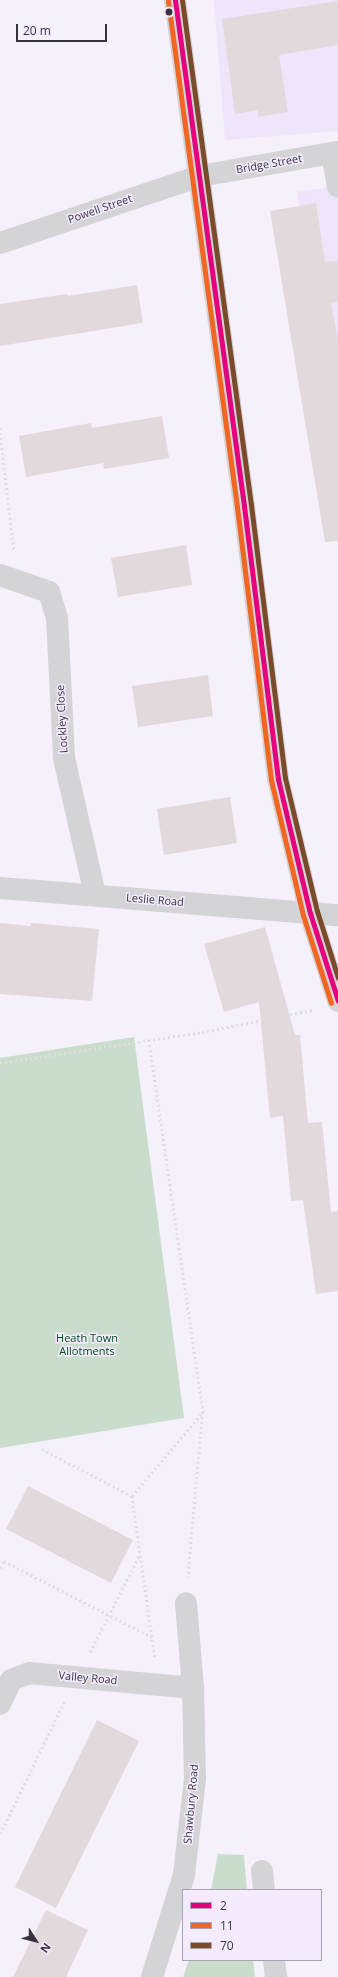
<!DOCTYPE html>
<style>
body{margin:0}
#map{position:relative;width:338px;height:1977px;overflow:hidden;background:#f5f0fa;font-family:"Open Sans",sans-serif}
div>[style]{position:absolute}
.built>*{inset:0;background:#efe5fa}
.green>*{inset:0;background:#caddcd}
.building>*{inset:0;background:#e2d9dd}
.path>*{height:2.5px;margin-top:-1.25px;transform-origin:0;background:repeating-linear-gradient(90deg,#e0dee2 0 2px,transparent 0 5px)}
.minor>*{height:22px;margin:-11px;padding:0 11px;transform-origin:11px;border-radius:11px;background:#d4d3d6}
.highway>*{height:22px;margin:-11px;padding:0 11px;transform-origin:11px;border-radius:11px;background:#d4d3d6}
.bus-1>*{height:5px;margin:-2.5px;padding:0 2.5px;transform-origin:2.5px;border-radius:2.5px;background:#e5007d}
.bus-2>*{height:5px;margin:-2.5px;padding:0 2.5px;transform-origin:2.5px;border-radius:2.5px;background:#f26522}
.bus-3>*{height:5px;margin:-2.5px;padding:0 2.5px;transform-origin:2.5px;border-radius:2.5px;background:#7a4b2a}
.dots>*{width:11px;height:11px;translate:-50% -50%;box-sizing:border-box;border:2px solid #f4ecfe;border-radius:50%}
span{translate:-50% -50%;white-space:nowrap;text-align:center;line-height:1.15;-webkit-text-stroke:3px #f4ecfe;paint-order:stroke}
.street-label{font-size:11px;color:#38323e}
.park-label{font-size:11px;color:#044b18}
.legend{position:absolute;left:182px;top:1889px;width:140px;height:72px;box-sizing:border-box;background:#f4ecfe;border:1px solid #a9a2b1;margin:0;padding:5px 7px;list-style:none;font-size:12px;color:#38323e}
.legend li{display:flex;align-items:center;gap:8px;height:20px}
.legend b{width:20px;border:1px solid #a9a2b1}
.north{position:absolute;left:16px;top:1921px;width:40px;height:40px;-webkit-text-stroke:3px #f4ecfe;paint-order:stroke;rotate:126deg;font-size:11px;font-weight:700;line-height:16px;text-align:center;color:#38323e}
.north::after{content:'';display:block;margin:auto;width:14px;height:18px;background:#38323e;clip-path:polygon(50% 0,100% 100%,50% 72%,0 100%)}
.scale{position:absolute;left:16px;top:24px;width:91px;height:18px;box-sizing:border-box;border:2px solid #38323e;border-top:0;padding-left:5px;font-size:12px;line-height:14px;white-space:nowrap;color:#38323e;-webkit-text-stroke:3px #f4ecfe;paint-order:stroke}
</style>
<div id="map">
<div class="built">
<div style="clip-path:polygon(214px 0,338px 0,338px 131px,225px 140px)"></div>
<div style="clip-path:polygon(338px 186px,338px 430px,297px 192px)"></div>
</div>
<div class="green">
<div style="clip-path:polygon(134px 1037px,184px 1418px,0 1448px,0 1058px)"></div>
<div style="clip-path:polygon(218px 1854px,244px 1855px,247px 1890px,211px 1890px)"></div>
<div style="clip-path:polygon(189px 1960px,253px 1960px,255px 1977px,183px 1977px)"></div>
</div>
<div class="building">
<div style="clip-path:polygon(338px 1px,338px 45px,279px 55px,288px 112px,258px 117px,258px 110px,235px 114px,222px 19px)"></div>
<div style="clip-path:polygon(316px 203px,325px 262px,338px 261px,338px 301px,331px 303px,338px 340px,338px 541px,325px 542px,270px 211px)"></div>
<div style="clip-path:polygon(137px 285px,143px 323px,0 346px,0 304px,67px 294px,68px 296px)"></div>
<div style="clip-path:polygon(162px 416px,169px 458px,104px 469px,103px 463px,26px 477px,19px 436px,91px 423px,92px 428px)"></div>
<div style="clip-path:polygon(186px 545px,192px 585px,118px 597px,111px 558px)"></div>
<div style="clip-path:polygon(208px 675px,213px 716px,138px 727px,132px 686px)"></div>
<div style="clip-path:polygon(230px 797px,237px 843px,164px 855px,157px 809px)"></div>
<div style="clip-path:polygon(0 923px,30px 926px,31px 923px,99px 929px,92px 1001px,0 994px)"></div>
<div style="clip-path:polygon(265px 927px,295px 1035px,300px 1035px,308px 1123px,322px 1122px,331px 1212px,338px 1211px,338px 1291px,316px 1294px,303px 1200px,291px 1201px,283px 1116px,270px 1118px,259px 1002px,224px 1012px,204px 944px)"></div>
<div style="clip-path:polygon(28px 1486px,133px 1540px,111px 1583px,6px 1529px)"></div>
<div style="clip-path:polygon(97px 1720px,139px 1741px,56px 1908px,15px 1887px)"></div>
<div style="clip-path:polygon(46px 1910px,88px 1930px,66px 1977px,13px 1977px)"></div>
</div>
<div class="path">
<div style="left:0;top:428px;width:124px;rotate:83.5deg"></div>
<div style="left:149px;top:1040px;width:376px;rotate:81.7deg"></div>
<div style="left:203px;top:1412px;width:166px;rotate:95.2deg"></div>
<div style="left:0;top:1063px;width:204px;rotate:-8.7deg"></div>
<div style="left:202px;top:1032px;width:113px;rotate:-11.2deg"></div>
<div style="left:42px;top:1449px;width:102px;rotate:27.6deg"></div>
<div style="left:132px;top:1496px;width:163px;rotate:81.9deg"></div>
<div style="left:132px;top:1496px;width:110px;rotate:-49.8deg"></div>
<div style="left:0;top:1568px;width:8px;rotate:-60deg"></div>
<div style="left:4px;top:1561px;width:166px;rotate:27.2deg"></div>
<div style="left:90px;top:1652px;width:110px;rotate:-63deg"></div>
<div style="left:0;top:1834px;width:147px;rotate:-64.1deg"></div>
</div>
<div class="minor">
<div style="left:332px;top:153px;width:34px;rotate:80deg"></div>
<div style="left:0;top:243px;width:211px;rotate:-18.5deg"></div>
<div style="left:200px;top:176px;width:140px;rotate:-9.9deg"></div>
<div style="left:0;top:575px;width:52px;rotate:19.1deg"></div>
<div style="left:49px;top:592px;width:27px;rotate:73deg"></div>
<div style="left:57px;top:618px;width:140px;rotate:87.1deg"></div>
<div style="left:64px;top:758px;width:140px;rotate:77.2deg"></div>
<div style="left:0;top:888px;width:339px;rotate:4.6deg"></div>
<div style="left:0;top:1704px;width:26px;rotate:-65deg"></div>
<div style="left:11px;top:1680px;width:19px;rotate:-21deg"></div>
<div style="left:29px;top:1673px;width:165px;rotate:5.2deg"></div>
<div style="left:262px;top:1871px;width:19px;rotate:84deg"></div>
<div style="left:274px;top:1960px;width:17px;rotate:83deg"></div>
<div style="left:152px;top:1977px;width:107px;rotate:-72.6deg"></div>
<div style="left:184px;top:1875px;width:98px;rotate:-83.5deg"></div>
<div style="left:195px;top:1778px;width:90px;rotate:-91.3deg"></div>
<div style="left:193px;top:1688px;width:85px;rotate:-94.7deg"></div>
</div>
<div class="highway">
<div style="left:175px;top:0;width:511px;rotate:82.23deg"></div>
<div style="left:244px;top:506px;width:275px;rotate:82.9deg"></div>
<div style="left:278px;top:779px;width:138px;rotate:76.6deg"></div>
<div style="left:310px;top:913px;width:92px;rotate:72.3deg"></div>
</div>
<div class="bus-1">
<div style="left:175px;top:0;width:511px;rotate:82.23deg"></div>
<div style="left:244px;top:506px;width:275px;rotate:82.9deg"></div>
<div style="left:278px;top:779px;width:138px;rotate:76.6deg"></div>
<div style="left:310px;top:913px;width:92px;rotate:72.3deg"></div>
</div>
<div class="bus-2">
<div style="left:168px;top:1px;width:511px;rotate:82.23deg"></div>
<div style="left:237px;top:507px;width:275px;rotate:82.9deg"></div>
<div style="left:271px;top:780px;width:139px;rotate:76.7deg"></div>
<div style="left:303px;top:915px;width:92px;rotate:72.3deg"></div>
</div>
<div class="bus-3">
<div style="left:182px;top:0;width:510px;rotate:82.22deg"></div>
<div style="left:251px;top:505px;width:275px;rotate:82.9deg"></div>
<div style="left:285px;top:778px;width:137px;rotate:76.5deg"></div>
<div style="left:317px;top:911px;width:70px;rotate:72.6deg"></div>
</div>
<div class="dots">
<div style="left:169px;top:12px;background:#38323e"></div>
</div>
<div class="street-label">
<span style="left:269px;top:164px;rotate:-10deg">Bridge Street</span>
<span style="left:100px;top:209px;rotate:-19deg">Powell Street</span>
<span style="left:62px;top:719px;rotate:-93deg">Lockley Close</span>
<span style="left:155px;top:900px;rotate:5deg">Leslie Road</span>
<span style="left:88px;top:1678px;rotate:5deg">Valley Road</span>
<span style="left:191px;top:1804px;rotate:-85deg">Shawbury Road</span>
</div>
<div class="park-label">
<span style="left:87px;top:1345px">Heath Town<br>Allotments</span>
</div>
<ul class="legend">
<li><b style="height:5px;background:#e5007d"></b>2</li>
<li><b style="height:5px;background:#f26522"></b>11</li>
<li><b style="height:5px;background:#7a4b2a"></b>70</li>
</ul>
<div class="north">N</div>
<div class="scale">20 m</div>
</div>
